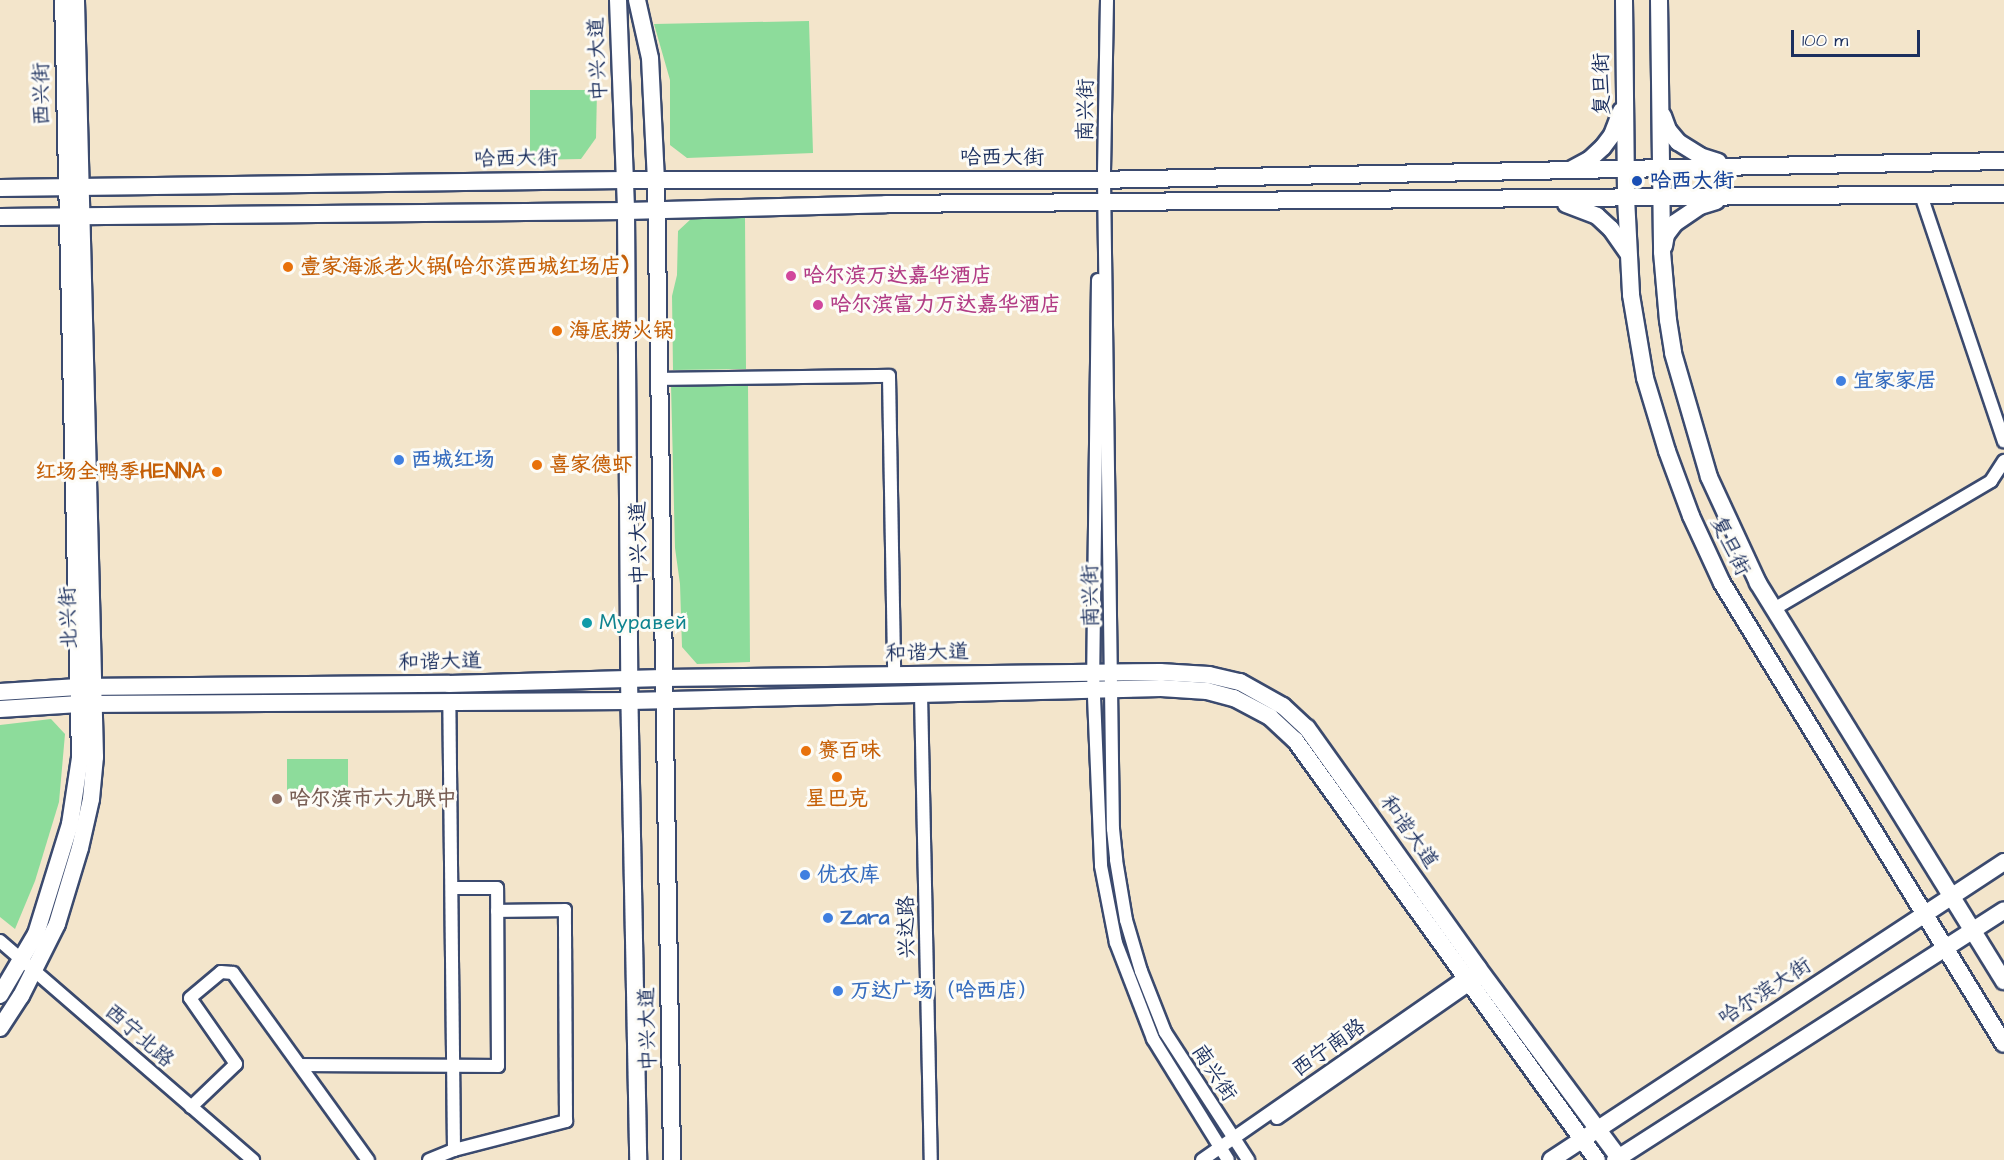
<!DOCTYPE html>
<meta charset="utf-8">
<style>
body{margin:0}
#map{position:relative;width:2004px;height:1160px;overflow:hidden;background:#f3e5cb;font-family:"Architects Daughter","LXGW WenKai TC",sans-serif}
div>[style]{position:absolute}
.green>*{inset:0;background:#8ddc9b}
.roads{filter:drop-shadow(2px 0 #3b4a6e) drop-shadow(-2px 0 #3b4a6e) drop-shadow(0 2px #3b4a6e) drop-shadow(0 -2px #3b4a6e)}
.minor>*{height:12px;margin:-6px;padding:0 6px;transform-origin:6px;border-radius:6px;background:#fff}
.major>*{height:16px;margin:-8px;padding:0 8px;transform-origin:8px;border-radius:8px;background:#fff}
.dots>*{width:16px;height:16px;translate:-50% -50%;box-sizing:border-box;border:3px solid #fdfcf7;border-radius:50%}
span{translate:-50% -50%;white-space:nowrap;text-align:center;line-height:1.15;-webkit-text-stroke:6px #fdfcf7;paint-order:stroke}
.street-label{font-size:21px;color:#1b2f5e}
.transit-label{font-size:21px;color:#164399;font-weight:700}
.left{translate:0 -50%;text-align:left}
.food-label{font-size:21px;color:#c56008;font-weight:700}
.right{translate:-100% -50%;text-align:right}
.hotel-label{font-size:21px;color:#b23c85;font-weight:700}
.shop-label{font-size:21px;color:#366cbe;font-weight:700}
.culture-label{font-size:21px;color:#0d838f;font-weight:700}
.education-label{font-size:21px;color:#785e54;font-weight:700}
.scale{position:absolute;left:1791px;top:30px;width:129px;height:27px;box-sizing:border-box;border:3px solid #1b2f5e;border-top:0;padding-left:8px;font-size:18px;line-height:21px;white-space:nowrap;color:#1b2f5e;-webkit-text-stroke:4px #fdfcf7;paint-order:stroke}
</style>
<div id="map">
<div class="green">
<div style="clip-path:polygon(809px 21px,813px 153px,687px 158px,670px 145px,670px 80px,654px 24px)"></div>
<div style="clip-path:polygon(530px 90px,597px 90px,596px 138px,581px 159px,530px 160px)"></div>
<div style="clip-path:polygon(745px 217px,746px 369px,673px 370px,672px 296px,677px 275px,678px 231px,692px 218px)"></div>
<div style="clip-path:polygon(748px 384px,750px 662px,697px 664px,682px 647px,680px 584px,675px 548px,671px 385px)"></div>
<div style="clip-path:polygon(51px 719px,65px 734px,59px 802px,35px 881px,15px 929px,0 917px,0 725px)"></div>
<div style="clip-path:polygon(287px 759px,348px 759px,348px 793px,287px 793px)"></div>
</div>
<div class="roads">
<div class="minor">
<div style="left:1107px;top:0;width:180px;rotate:91deg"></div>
<div style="left:1104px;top:180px;width:649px;rotate:89.21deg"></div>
<div style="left:1113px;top:829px;width:31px;rotate:84deg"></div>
<div style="left:1116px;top:860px;width:61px;rotate:80.5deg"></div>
<div style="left:1126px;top:920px;width:53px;rotate:73.6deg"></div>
<div style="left:1141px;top:971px;width:66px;rotate:68.5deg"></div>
<div style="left:1165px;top:1032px;width:153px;rotate:57deg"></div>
<div style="left:1921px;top:195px;width:260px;rotate:71.4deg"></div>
<div style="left:1098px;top:280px;width:393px;rotate:90.7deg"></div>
<div style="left:1093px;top:673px;width:193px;rotate:87.6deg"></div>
<div style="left:1101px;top:866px;width:78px;rotate:79deg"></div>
<div style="left:1116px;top:943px;width:103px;rotate:68.9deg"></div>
<div style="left:1153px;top:1039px;width:142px;rotate:58.2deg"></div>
<div style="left:660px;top:379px;width:229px;rotate:-0.8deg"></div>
<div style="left:889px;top:376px;width:299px;rotate:89deg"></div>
<div style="left:1774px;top:609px;width:252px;rotate:-30.5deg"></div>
<div style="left:1991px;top:481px;width:24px;rotate:-57deg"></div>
<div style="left:921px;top:694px;width:466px;rotate:88.8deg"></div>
<div style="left:0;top:941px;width:335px;rotate:40.9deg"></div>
<div style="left:300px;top:1065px;width:198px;rotate:0.3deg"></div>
<div style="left:498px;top:1066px;width:178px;rotate:-90.3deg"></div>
<div style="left:497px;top:888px;width:45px;rotate:180deg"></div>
<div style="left:191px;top:1107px;width:62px;rotate:-43.7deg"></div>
<div style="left:236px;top:1064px;width:80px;rotate:-124.9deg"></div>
<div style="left:190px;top:998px;width:40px;rotate:-40deg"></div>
<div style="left:221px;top:972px;width:12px;rotate:5deg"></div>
<div style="left:233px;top:973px;width:231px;rotate:54.2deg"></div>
<div style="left:1277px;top:1118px;width:244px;rotate:-34.8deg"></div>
<div style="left:454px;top:1150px;width:116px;rotate:-14.5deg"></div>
<div style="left:566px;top:1121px;width:211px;rotate:-90.3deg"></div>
<div style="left:565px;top:910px;width:68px;rotate:179.2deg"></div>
<div style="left:429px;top:1160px;width:27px;rotate:-22deg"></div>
<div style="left:454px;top:1150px;width:449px;rotate:-90.6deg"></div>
<div style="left:1202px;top:1160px;width:329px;rotate:-34.8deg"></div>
</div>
<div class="major">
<div style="left:618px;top:0;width:211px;rotate:87.8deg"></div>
<div style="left:626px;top:211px;width:468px;rotate:89.6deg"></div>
<div style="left:629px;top:679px;width:481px;rotate:88.9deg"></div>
<div style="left:637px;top:0;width:59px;rotate:77.4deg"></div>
<div style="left:650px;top:58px;width:123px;rotate:87.2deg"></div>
<div style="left:656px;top:181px;width:979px;rotate:89.06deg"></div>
<div style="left:1624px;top:0;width:198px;rotate:89.4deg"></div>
<div style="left:1626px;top:198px;width:97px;rotate:87deg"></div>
<div style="left:1631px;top:295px;width:84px;rotate:80.4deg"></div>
<div style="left:1645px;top:378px;width:76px;rotate:73.2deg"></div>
<div style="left:1667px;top:451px;width:69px;rotate:69.7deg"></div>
<div style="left:1691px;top:516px;width:74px;rotate:65.2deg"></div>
<div style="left:1722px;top:583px;width:540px;rotate:58.55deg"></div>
<div style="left:1659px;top:0;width:252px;rotate:89.3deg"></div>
<div style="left:1662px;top:252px;width:68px;rotate:85deg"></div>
<div style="left:1668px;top:320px;width:33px;rotate:81deg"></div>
<div style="left:1673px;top:353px;width:129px;rotate:73.8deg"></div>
<div style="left:1709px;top:477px;width:117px;rotate:65.2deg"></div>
<div style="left:1758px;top:583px;width:468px;rotate:58.3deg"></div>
<div style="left:1663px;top:116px;width:15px;rotate:70deg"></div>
<div style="left:1668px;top:130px;width:16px;rotate:50deg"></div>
<div style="left:1678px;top:142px;width:26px;rotate:32deg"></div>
<div style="left:1700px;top:156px;width:19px;rotate:18deg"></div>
<div style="left:1570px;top:170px;width:21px;rotate:-28deg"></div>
<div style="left:1589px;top:160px;width:19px;rotate:-43deg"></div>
<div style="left:1603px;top:147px;width:15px;rotate:-53deg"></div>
<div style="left:1612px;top:135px;width:26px;rotate:-69deg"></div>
<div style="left:0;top:188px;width:624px;rotate:-0.73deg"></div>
<div style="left:624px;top:180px;width:473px"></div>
<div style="left:1097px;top:180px;width:907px;rotate:-1.2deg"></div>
<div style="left:1566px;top:204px;width:33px;rotate:21deg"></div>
<div style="left:1597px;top:216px;width:19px;rotate:43deg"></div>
<div style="left:1611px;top:229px;width:29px;rotate:55deg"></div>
<div style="left:0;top:217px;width:626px;rotate:-0.55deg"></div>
<div style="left:626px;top:211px;width:260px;rotate:-1.5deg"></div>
<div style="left:886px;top:204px;width:1118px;rotate:-0.51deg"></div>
<div style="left:1664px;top:246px;width:11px;rotate:-80deg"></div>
<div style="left:1666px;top:235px;width:15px;rotate:-53deg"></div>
<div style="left:1675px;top:223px;width:30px;rotate:-34deg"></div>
<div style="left:1700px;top:206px;width:17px;rotate:-17deg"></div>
<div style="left:0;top:692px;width:78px;rotate:-3.7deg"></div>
<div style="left:78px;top:687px;width:371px;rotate:-0.5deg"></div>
<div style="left:449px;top:684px;width:214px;rotate:-1.6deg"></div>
<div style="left:663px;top:678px;width:497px;rotate:-0.7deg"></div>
<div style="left:1160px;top:672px;width:49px;rotate:3.5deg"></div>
<div style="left:1209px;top:675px;width:32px;rotate:13deg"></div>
<div style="left:1240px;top:682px;width:49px;rotate:29.2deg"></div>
<div style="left:1283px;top:706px;width:33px;rotate:43deg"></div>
<div style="left:1307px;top:728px;width:295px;rotate:54.5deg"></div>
<div style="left:1478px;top:968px;width:237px;rotate:53.4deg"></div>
<div style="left:0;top:709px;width:79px;rotate:-3.6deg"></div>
<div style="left:79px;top:704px;width:551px;rotate:-0.31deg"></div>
<div style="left:630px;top:701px;width:531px;rotate:-1.4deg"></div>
<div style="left:1161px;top:688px;width:46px;rotate:3.7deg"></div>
<div style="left:1207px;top:691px;width:28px;rotate:15deg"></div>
<div style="left:1234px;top:698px;width:41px;rotate:27.8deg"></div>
<div style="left:1270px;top:717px;width:34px;rotate:43deg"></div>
<div style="left:1295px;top:740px;width:517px;rotate:54.28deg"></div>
<div style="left:0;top:995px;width:71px;rotate:-59.5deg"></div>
<div style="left:36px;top:934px;width:115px;rotate:-72.8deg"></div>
<div style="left:70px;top:824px;width:67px;rotate:-81.4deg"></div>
<div style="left:80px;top:758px;width:758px;rotate:-91.28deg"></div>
<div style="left:0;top:1028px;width:38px;rotate:-57deg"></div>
<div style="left:21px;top:996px;width:80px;rotate:-63.4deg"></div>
<div style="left:57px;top:924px;width:79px;rotate:-73.2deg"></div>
<div style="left:80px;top:848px;width:50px;rotate:-77.3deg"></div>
<div style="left:91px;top:799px;width:42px;rotate:-84.6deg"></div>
<div style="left:95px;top:757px;width:757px;rotate:-91.44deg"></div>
<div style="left:1551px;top:1160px;width:542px;rotate:-33.34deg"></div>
<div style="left:1615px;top:1160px;width:462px;rotate:-32.7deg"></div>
</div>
</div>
<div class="dots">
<div style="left:1637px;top:181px;background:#1a4fb4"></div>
<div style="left:288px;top:267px;background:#e8710a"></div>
<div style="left:791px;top:276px;background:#d1479c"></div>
<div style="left:818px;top:305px;background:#d1479c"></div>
<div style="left:557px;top:331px;background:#e8710a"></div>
<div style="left:1841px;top:381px;background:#3f7fe0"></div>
<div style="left:399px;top:460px;background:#3f7fe0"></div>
<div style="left:537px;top:465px;background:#e8710a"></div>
<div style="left:217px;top:472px;background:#e8710a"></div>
<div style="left:587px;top:623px;background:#0f9aa8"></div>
<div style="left:806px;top:751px;background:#e8710a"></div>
<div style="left:837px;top:777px;background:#e8710a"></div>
<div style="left:277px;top:799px;background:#8d6e63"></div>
<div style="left:805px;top:875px;background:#3f7fe0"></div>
<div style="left:828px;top:918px;background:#3f7fe0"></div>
<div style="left:838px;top:991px;background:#3f7fe0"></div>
</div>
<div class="street-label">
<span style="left:598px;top:59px;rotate:-92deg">中兴大道</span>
<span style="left:1602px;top:84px;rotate:-91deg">复旦街</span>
<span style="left:42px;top:94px;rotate:-91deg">西兴街</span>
<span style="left:1086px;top:110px;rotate:-89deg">南兴街</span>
<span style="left:1002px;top:158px">哈西大街</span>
<span style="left:516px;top:159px;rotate:-1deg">哈西大街</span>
<span style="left:639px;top:543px;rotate:-91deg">中兴大道</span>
<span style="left:1730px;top:546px;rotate:64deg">复旦街</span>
<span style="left:1091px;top:596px;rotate:-91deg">南兴街</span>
<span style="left:69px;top:618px;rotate:-92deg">北兴街</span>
<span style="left:927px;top:653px;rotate:-1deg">和谐大道</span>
<span style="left:440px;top:662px;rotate:-1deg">和谐大道</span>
<span style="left:1409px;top:832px;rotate:55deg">和谐大道</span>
<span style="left:907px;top:927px;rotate:-91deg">兴达路</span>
<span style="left:1765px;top:992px;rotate:-33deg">哈尔滨大街</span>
<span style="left:648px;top:1029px;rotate:-91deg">中兴大道</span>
<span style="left:139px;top:1036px;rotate:41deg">西宁北路</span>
<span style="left:1329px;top:1048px;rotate:-35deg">西宁南路</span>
<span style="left:1214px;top:1073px;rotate:57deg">南兴街</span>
</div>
<div class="transit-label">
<span class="left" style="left:1650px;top:181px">哈西大街</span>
</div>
<div class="food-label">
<span class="left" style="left:300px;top:267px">壹家海派老火锅(哈尔滨西城红场店)</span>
<span class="left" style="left:569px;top:331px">海底捞火锅</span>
<span class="left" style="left:549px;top:465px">喜家德虾</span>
<span class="right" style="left:205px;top:472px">红场全鸭季HENNA</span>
<span class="left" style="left:818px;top:751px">赛百味</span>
<span style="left:837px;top:799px">星巴克</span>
</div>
<div class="hotel-label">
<span class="left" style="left:803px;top:276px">哈尔滨万达嘉华酒店</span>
<span class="left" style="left:830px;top:305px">哈尔滨富力万达嘉华酒店</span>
</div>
<div class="shop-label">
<span class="left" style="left:1853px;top:381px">宜家家居</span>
<span class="left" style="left:411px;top:460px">西城红场</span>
<span class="left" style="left:817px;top:875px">优衣库</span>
<span class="left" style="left:840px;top:918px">Zara</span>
<span class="left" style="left:850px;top:991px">万达广场（哈西店）</span>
</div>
<div class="culture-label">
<span class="left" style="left:599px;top:623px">Муравей</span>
</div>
<div class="education-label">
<span class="left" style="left:289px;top:799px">哈尔滨市六九联中</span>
</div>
<div class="scale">100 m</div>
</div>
